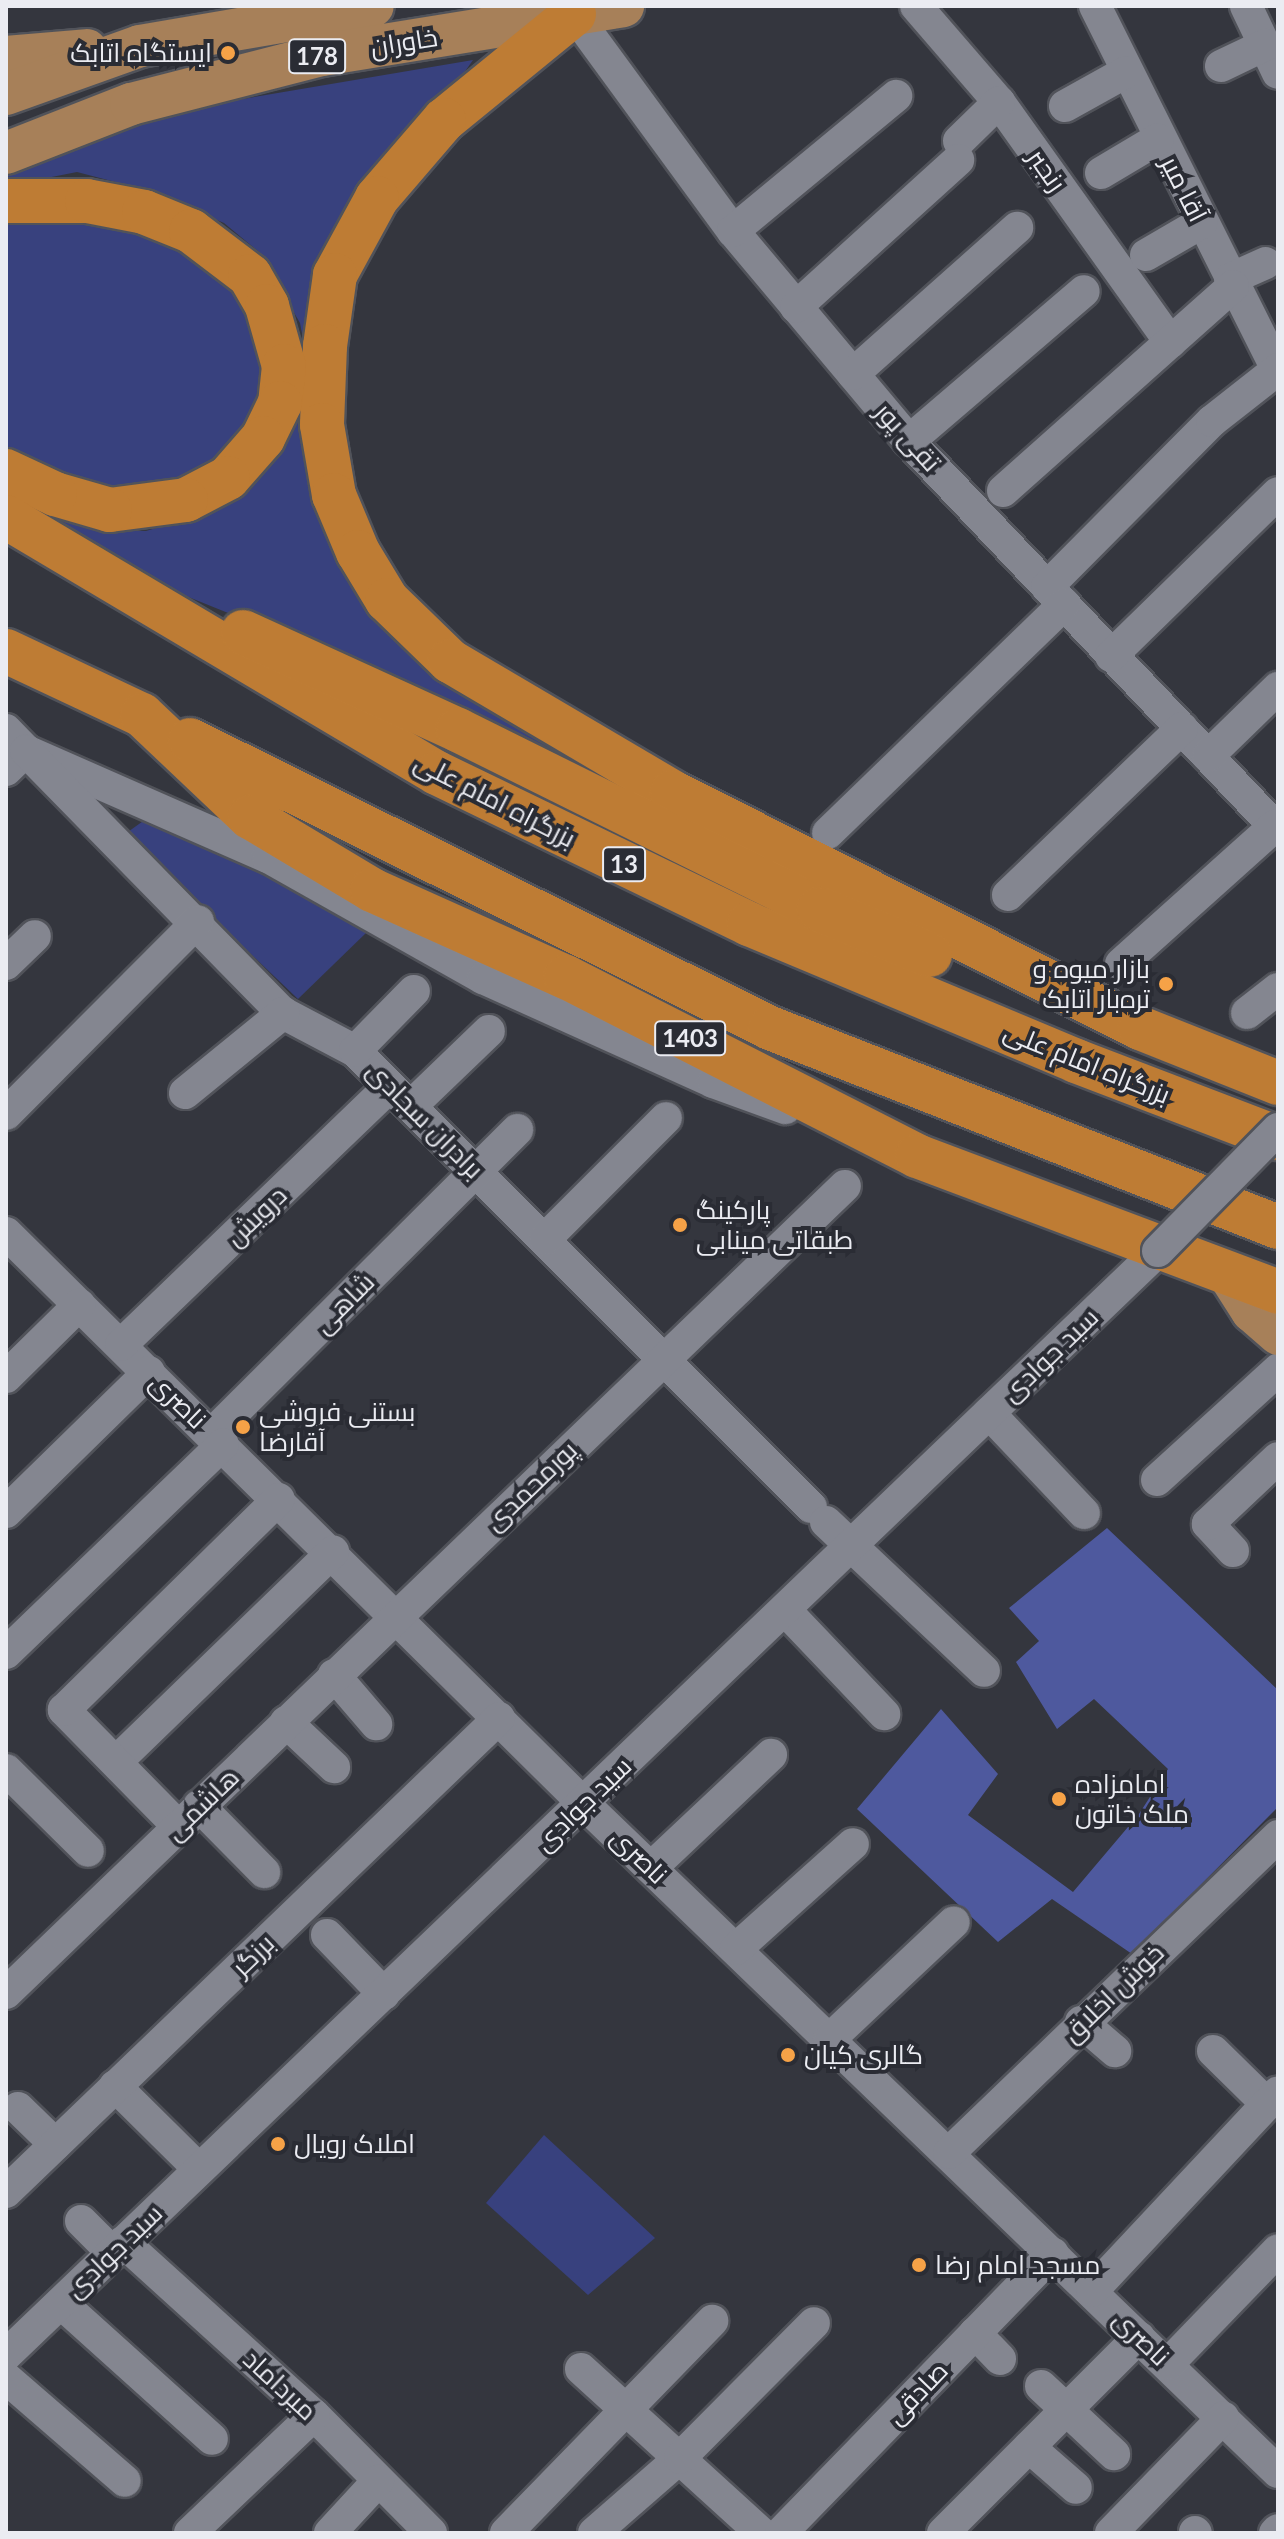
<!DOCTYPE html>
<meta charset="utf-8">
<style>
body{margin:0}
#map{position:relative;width:1284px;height:2539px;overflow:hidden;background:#34363e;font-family:Lato,Cairo,sans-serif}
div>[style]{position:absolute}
.green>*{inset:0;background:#38417e}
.forest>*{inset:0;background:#4e599e}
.roads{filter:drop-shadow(2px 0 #51535a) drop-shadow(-2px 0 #51535a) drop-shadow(0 2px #51535a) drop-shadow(0 -2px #51535a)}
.minor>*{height:32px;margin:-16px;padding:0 16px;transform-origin:16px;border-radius:16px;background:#848690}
.major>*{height:42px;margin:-21px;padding:0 21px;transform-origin:21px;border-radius:21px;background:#a78059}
.highway>*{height:44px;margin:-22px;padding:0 22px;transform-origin:22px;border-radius:22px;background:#be7c34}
.bridges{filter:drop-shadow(2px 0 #51535a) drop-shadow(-2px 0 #51535a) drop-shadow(0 2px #51535a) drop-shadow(0 -2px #51535a)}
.minor-bridge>*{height:32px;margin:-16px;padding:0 16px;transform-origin:16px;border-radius:16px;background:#848690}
.dots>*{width:22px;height:22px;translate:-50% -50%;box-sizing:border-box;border:4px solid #2a2c34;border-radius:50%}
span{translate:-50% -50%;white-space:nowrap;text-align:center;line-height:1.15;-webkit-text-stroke:8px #2a2c34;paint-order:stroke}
.shield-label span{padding:2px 6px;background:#2a2c34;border:2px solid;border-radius:6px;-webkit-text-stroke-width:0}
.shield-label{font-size:24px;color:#ebecf2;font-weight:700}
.street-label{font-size:26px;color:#ebecf2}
.poi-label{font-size:26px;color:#ebecf2}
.right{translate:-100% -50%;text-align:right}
.left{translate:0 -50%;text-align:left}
.frame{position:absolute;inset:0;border:8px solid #ebecf2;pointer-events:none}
</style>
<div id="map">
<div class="green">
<div style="clip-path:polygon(473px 60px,325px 271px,359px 575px,824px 883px,305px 644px,186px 596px,6px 493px,119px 530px,146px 531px,219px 509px,251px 489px,284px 444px,304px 344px,300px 323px,259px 252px,224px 223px,146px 190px,77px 172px,6px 186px,6px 174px,148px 115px)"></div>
<div style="clip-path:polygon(63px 211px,212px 253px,268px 333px,262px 405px,219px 467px,138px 497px,6px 456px,6px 213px)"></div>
<div style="clip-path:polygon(153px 814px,367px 932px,298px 999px,125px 834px)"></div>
<div style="clip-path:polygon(544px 2135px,655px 2238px,588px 2295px,486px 2203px)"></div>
</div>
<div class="forest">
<div style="clip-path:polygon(1107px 1528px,1278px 1690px,1278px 1807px,1132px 1954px,1052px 1899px,998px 1942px,857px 1809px,941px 1709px,998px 1774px,968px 1815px,1073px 1892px,1139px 1814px,1168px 1769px,1094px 1699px,1057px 1729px,1016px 1662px,1039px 1641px,1009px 1608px)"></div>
</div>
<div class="roads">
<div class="minor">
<div style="left:916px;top:6px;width:127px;rotate:49.2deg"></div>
<div style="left:999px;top:102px;width:295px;rotate:54.5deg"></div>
<div style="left:1095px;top:6px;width:407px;rotate:63.4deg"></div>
<div style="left:1246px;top:6px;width:74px;rotate:64.5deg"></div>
<div style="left:574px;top:14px;width:269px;rotate:53.8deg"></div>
<div style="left:733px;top:231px;width:274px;rotate:50deg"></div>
<div style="left:909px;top:441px;width:536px;rotate:46.51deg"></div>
<div style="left:1221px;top:66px;width:49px;rotate:-25.5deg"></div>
<div style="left:1065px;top:106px;width:70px;rotate:-29.1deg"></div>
<div style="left:959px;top:141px;width:56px;rotate:-44.3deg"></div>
<div style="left:1101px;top:173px;width:66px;rotate:-30.8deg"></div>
<div style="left:733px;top:231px;width:212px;rotate:-39.6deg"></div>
<div style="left:1146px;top:255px;width:64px;rotate:-30.2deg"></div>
<div style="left:1230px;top:279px;width:39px;rotate:-24deg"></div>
<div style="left:796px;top:307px;width:219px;rotate:-42.2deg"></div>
<div style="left:853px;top:374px;width:220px;rotate:-41.7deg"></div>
<div style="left:909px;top:441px;width:230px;rotate:-40.6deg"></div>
<div style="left:1003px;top:491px;width:308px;rotate:-41.7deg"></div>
<div style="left:1047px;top:587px;width:234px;rotate:-45.2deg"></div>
<div style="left:1212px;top:421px;width:84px;rotate:-38.2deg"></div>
<div style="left:1111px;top:656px;width:233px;rotate:-44.3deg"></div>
<div style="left:6px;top:730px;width:29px;rotate:46deg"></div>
<div style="left:26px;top:751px;width:264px;rotate:23.7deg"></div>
<div style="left:268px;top:857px;width:247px;rotate:29.4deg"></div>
<div style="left:483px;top:978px;width:252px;rotate:24.3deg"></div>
<div style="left:713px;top:1082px;width:77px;rotate:19.9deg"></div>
<div style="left:1208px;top:756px;width:98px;rotate:-44.2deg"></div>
<div style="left:6px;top:770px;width:28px;rotate:-44deg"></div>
<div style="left:26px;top:751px;width:367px;rotate:45.6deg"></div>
<div style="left:283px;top:1013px;width:81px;rotate:27.8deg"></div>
<div style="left:355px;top:1051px;width:645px;rotate:45deg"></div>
<div style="left:828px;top:833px;width:329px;rotate:-44.1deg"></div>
<div style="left:1008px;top:895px;width:241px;rotate:-43.8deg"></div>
<div style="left:6px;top:964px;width:40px;rotate:-44deg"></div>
<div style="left:1121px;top:964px;width:207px;rotate:-41.9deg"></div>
<div style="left:1247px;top:1013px;width:39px;rotate:-38deg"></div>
<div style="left:355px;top:1051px;width:84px;rotate:-45.5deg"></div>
<div style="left:185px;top:1093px;width:127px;rotate:-39.2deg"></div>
<div style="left:411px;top:1106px;width:108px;rotate:-43.9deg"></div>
<div style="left:6px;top:1114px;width:272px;rotate:-45.1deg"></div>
<div style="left:6px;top:1233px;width:812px;rotate:44.65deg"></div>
<div style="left:584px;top:1804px;width:963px;rotate:43.91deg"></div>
<div style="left:545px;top:1239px;width:171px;rotate:-45deg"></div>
<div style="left:121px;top:1345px;width:373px;rotate:-43.9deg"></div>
<div style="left:6px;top:1377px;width:103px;rotate:-44.6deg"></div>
<div style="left:989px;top:1413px;width:138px;rotate:46.5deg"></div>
<div style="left:212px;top:1434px;width:431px;rotate:-44.9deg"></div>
<div style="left:1157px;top:1480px;width:164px;rotate:-42.3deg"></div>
<div style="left:6px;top:1512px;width:200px;rotate:-44.4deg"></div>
<div style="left:826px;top:1522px;width:217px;rotate:43.3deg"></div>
<div style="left:1233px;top:1551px;width:37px;rotate:-133deg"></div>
<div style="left:1208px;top:1524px;width:96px;rotate:-43.3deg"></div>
<div style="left:785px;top:1610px;width:144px;rotate:46.4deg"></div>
<div style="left:6px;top:1653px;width:301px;rotate:-43.9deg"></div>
<div style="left:334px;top:1675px;width:65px;rotate:49.4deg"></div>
<div style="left:286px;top:1722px;width:66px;rotate:43.2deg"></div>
<div style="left:117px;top:1761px;width:301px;rotate:-44.1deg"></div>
<div style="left:6px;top:1770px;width:115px;rotate:44.6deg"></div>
<div style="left:199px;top:1806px;width:93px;rotate:45.4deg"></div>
<div style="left:178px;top:1826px;width:163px;rotate:-134.5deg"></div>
<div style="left:64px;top:1710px;width:301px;rotate:-44.5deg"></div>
<div style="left:651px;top:1868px;width:165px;rotate:-43.3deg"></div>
<div style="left:327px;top:1935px;width:82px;rotate:46deg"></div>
<div style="left:736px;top:1949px;width:157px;rotate:-41.9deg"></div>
<div style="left:6px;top:1993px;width:1164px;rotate:-43.89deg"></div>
<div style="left:1081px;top:2022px;width:45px;rotate:40.5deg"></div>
<div style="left:830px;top:2039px;width:170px;rotate:-43.3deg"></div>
<div style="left:1213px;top:2051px;width:76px;rotate:44.5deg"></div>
<div style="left:115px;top:2086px;width:118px;rotate:44.7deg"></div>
<div style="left:18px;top:2108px;width:52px;rotate:44.2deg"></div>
<div style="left:949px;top:2153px;width:457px;rotate:-43.9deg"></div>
<div style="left:6px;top:2192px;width:684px;rotate:-43.87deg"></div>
<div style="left:81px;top:2221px;width:45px;rotate:45deg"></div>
<div style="left:123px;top:2242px;width:258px;rotate:42.2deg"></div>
<div style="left:314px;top:2415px;width:166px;rotate:45.2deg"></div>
<div style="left:1092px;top:2291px;width:272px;rotate:-46.9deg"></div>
<div style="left:61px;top:2303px;width:203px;rotate:42deg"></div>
<div style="left:975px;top:2333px;width:36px;rotate:46deg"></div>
<div style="left:6px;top:2355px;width:1596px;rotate:-43.78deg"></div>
<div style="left:1168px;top:2364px;width:158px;rotate:-46deg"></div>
<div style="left:581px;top:2369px;width:244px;rotate:42.3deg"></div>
<div style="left:6px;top:2378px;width:157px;rotate:40.9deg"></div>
<div style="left:1041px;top:2386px;width:100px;rotate:43deg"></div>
<div style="left:1029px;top:2447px;width:62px;rotate:41.1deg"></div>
<div style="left:1195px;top:2532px;width:1px;rotate:45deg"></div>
<div style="left:190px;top:2533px;width:171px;rotate:-43.6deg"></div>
<div style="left:330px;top:2533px;width:71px;rotate:-47.3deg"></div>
<div style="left:506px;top:2533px;width:296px;rotate:-45.8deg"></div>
<div style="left:594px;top:2533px;width:114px;rotate:-41.1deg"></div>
<div style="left:680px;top:2458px;width:190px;rotate:-45.2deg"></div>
<div style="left:781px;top:2533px;width:390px;rotate:-45.8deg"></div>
<div style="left:943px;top:2533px;width:277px;rotate:-45deg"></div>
<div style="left:1111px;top:2533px;width:161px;rotate:-45.8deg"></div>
<div style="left:1275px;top:2533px;width:4px;rotate:-45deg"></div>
</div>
<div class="major">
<div style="left:6px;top:57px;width:81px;rotate:-4.9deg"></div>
<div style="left:6px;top:94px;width:142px;rotate:-19.7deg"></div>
<div style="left:140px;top:46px;width:236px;rotate:-9.7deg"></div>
<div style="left:6px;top:153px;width:134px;rotate:-21.4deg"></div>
<div style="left:131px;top:104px;width:197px;rotate:-14.4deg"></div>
<div style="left:322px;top:55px;width:305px;rotate:-9.2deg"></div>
<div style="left:1229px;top:1275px;width:43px;rotate:57.4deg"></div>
<div style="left:1252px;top:1311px;width:35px;rotate:41deg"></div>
</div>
<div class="highway">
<div style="left:574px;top:14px;width:168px;rotate:140.8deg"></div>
<div style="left:444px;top:120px;width:103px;rotate:130.7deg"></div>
<div style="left:377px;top:198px;width:88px;rotate:118.6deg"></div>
<div style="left:335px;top:275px;width:72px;rotate:98deg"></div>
<div style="left:325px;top:346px;width:79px;rotate:92.2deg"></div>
<div style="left:322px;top:425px;width:71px;rotate:80.3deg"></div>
<div style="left:334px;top:495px;width:62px;rotate:67.2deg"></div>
<div style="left:358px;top:552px;width:56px;rotate:58.9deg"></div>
<div style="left:387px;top:600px;width:88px;rotate:44.1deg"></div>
<div style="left:450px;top:661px;width:258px;rotate:30.5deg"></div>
<div style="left:672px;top:792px;width:524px;rotate:26.76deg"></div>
<div style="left:1140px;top:1028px;width:149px;rotate:21.7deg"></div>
<div style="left:6px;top:201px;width:81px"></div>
<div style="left:87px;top:201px;width:58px;rotate:10.9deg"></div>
<div style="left:144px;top:212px;width:51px;rotate:22deg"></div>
<div style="left:191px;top:231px;width:74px;rotate:37.3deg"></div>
<div style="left:250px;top:276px;width:34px;rotate:60deg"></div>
<div style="left:267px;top:306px;width:62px;rotate:74.2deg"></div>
<div style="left:284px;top:366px;width:37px;rotate:96deg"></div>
<div style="left:280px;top:403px;width:39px;rotate:116deg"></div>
<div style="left:263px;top:438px;width:53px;rotate:131.2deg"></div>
<div style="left:228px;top:478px;width:47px;rotate:152.4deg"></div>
<div style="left:186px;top:500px;width:77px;rotate:172.5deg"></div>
<div style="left:110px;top:510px;width:57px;rotate:-163.8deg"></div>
<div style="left:55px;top:494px;width:54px;rotate:-154.9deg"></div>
<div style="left:6px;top:517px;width:501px;rotate:30.71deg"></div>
<div style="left:437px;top:773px;width:347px;rotate:25.8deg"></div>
<div style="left:749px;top:924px;width:355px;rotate:22.7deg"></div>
<div style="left:1076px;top:1061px;width:216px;rotate:20.9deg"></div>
<div style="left:243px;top:632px;width:236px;rotate:24.5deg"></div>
<div style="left:458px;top:730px;width:403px;rotate:26.4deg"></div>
<div style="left:819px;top:909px;width:120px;rotate:22.5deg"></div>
<div style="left:6px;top:651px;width:150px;rotate:25.2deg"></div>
<div style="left:142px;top:715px;width:149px;rotate:43.4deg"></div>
<div style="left:250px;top:817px;width:142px;rotate:30.9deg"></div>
<div style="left:372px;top:890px;width:213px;rotate:24.2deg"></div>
<div style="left:566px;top:977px;width:394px;rotate:27deg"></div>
<div style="left:917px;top:1156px;width:386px;rotate:20.6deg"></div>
<div style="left:190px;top:740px;width:648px;rotate:26.41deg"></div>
<div style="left:770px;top:1028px;width:546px;rotate:21.39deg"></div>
</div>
</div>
<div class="bridges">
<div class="minor-bridge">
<div style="left:1158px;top:1251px;width:171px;rotate:-45.5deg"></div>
</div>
</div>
<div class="dots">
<div style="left:228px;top:53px;background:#f6a247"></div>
<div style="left:1166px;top:984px;background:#f6a247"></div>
<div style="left:680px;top:1225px;background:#f6a247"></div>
<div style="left:243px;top:1427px;background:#f6a247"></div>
<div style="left:1059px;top:1799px;background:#f6a247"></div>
<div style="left:788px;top:2055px;background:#f6a247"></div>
<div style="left:278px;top:2144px;background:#f6a247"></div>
<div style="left:919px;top:2265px;background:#f6a247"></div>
</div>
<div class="shield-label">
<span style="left:317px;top:56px">178</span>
<span style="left:624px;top:864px">13</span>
<span style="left:690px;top:1038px">1403</span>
</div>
<div class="street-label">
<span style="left:404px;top:42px;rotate:-9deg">خاوران</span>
<span style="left:1047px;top:170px;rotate:55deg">رنجبر</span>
<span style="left:1184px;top:189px;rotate:63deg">آقا میر</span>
<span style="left:908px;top:437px;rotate:48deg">تقی پور</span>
<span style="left:495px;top:800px;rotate:27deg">بزرگراه امام علی</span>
<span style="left:1087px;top:1063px;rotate:22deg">بزرگراه امام علی</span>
<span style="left:425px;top:1120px;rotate:45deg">برادران سجادی</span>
<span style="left:256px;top:1216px;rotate:-44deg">درویش</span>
<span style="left:344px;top:1303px;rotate:-45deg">شاهی</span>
<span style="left:1050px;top:1355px;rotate:-44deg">سید جوادی</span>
<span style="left:178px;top:1401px;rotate:44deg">ناصری</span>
<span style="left:531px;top:1486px;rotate:-44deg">پورمحمدی</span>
<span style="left:202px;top:1804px;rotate:-44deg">هاشمی</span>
<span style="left:583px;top:1804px;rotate:-44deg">سید جوادی</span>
<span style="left:639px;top:1856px;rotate:44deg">ناصری</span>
<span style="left:253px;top:1955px;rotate:-44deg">برزگر</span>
<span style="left:1113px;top:1993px;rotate:-44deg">خوش اخلاق</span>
<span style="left:114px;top:2251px;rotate:-44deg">سید جوادی</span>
<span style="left:1141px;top:2338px;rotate:44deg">ناصری</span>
<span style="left:280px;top:2385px;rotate:43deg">میرداماد</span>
<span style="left:917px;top:2393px;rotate:-46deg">صادقی</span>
</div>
<div class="poi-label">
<span class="right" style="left:212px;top:53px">ایستگاه اتابک</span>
<span class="right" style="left:1150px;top:984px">بازار میوه و<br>تره‌بار اتابک</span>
<span class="left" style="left:696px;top:1225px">پارکینگ<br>طبقاتی مینابی</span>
<span class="left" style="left:259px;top:1427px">بستنی فروشی<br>آقارضا</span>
<span class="left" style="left:1075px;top:1799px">امامزاده<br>ملک خاتون</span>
<span class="left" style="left:804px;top:2055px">گالری کیان</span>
<span class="left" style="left:294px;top:2144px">املاک رویال</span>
<span class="left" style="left:935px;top:2265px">مسجد امام رضا</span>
</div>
<div class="frame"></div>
</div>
